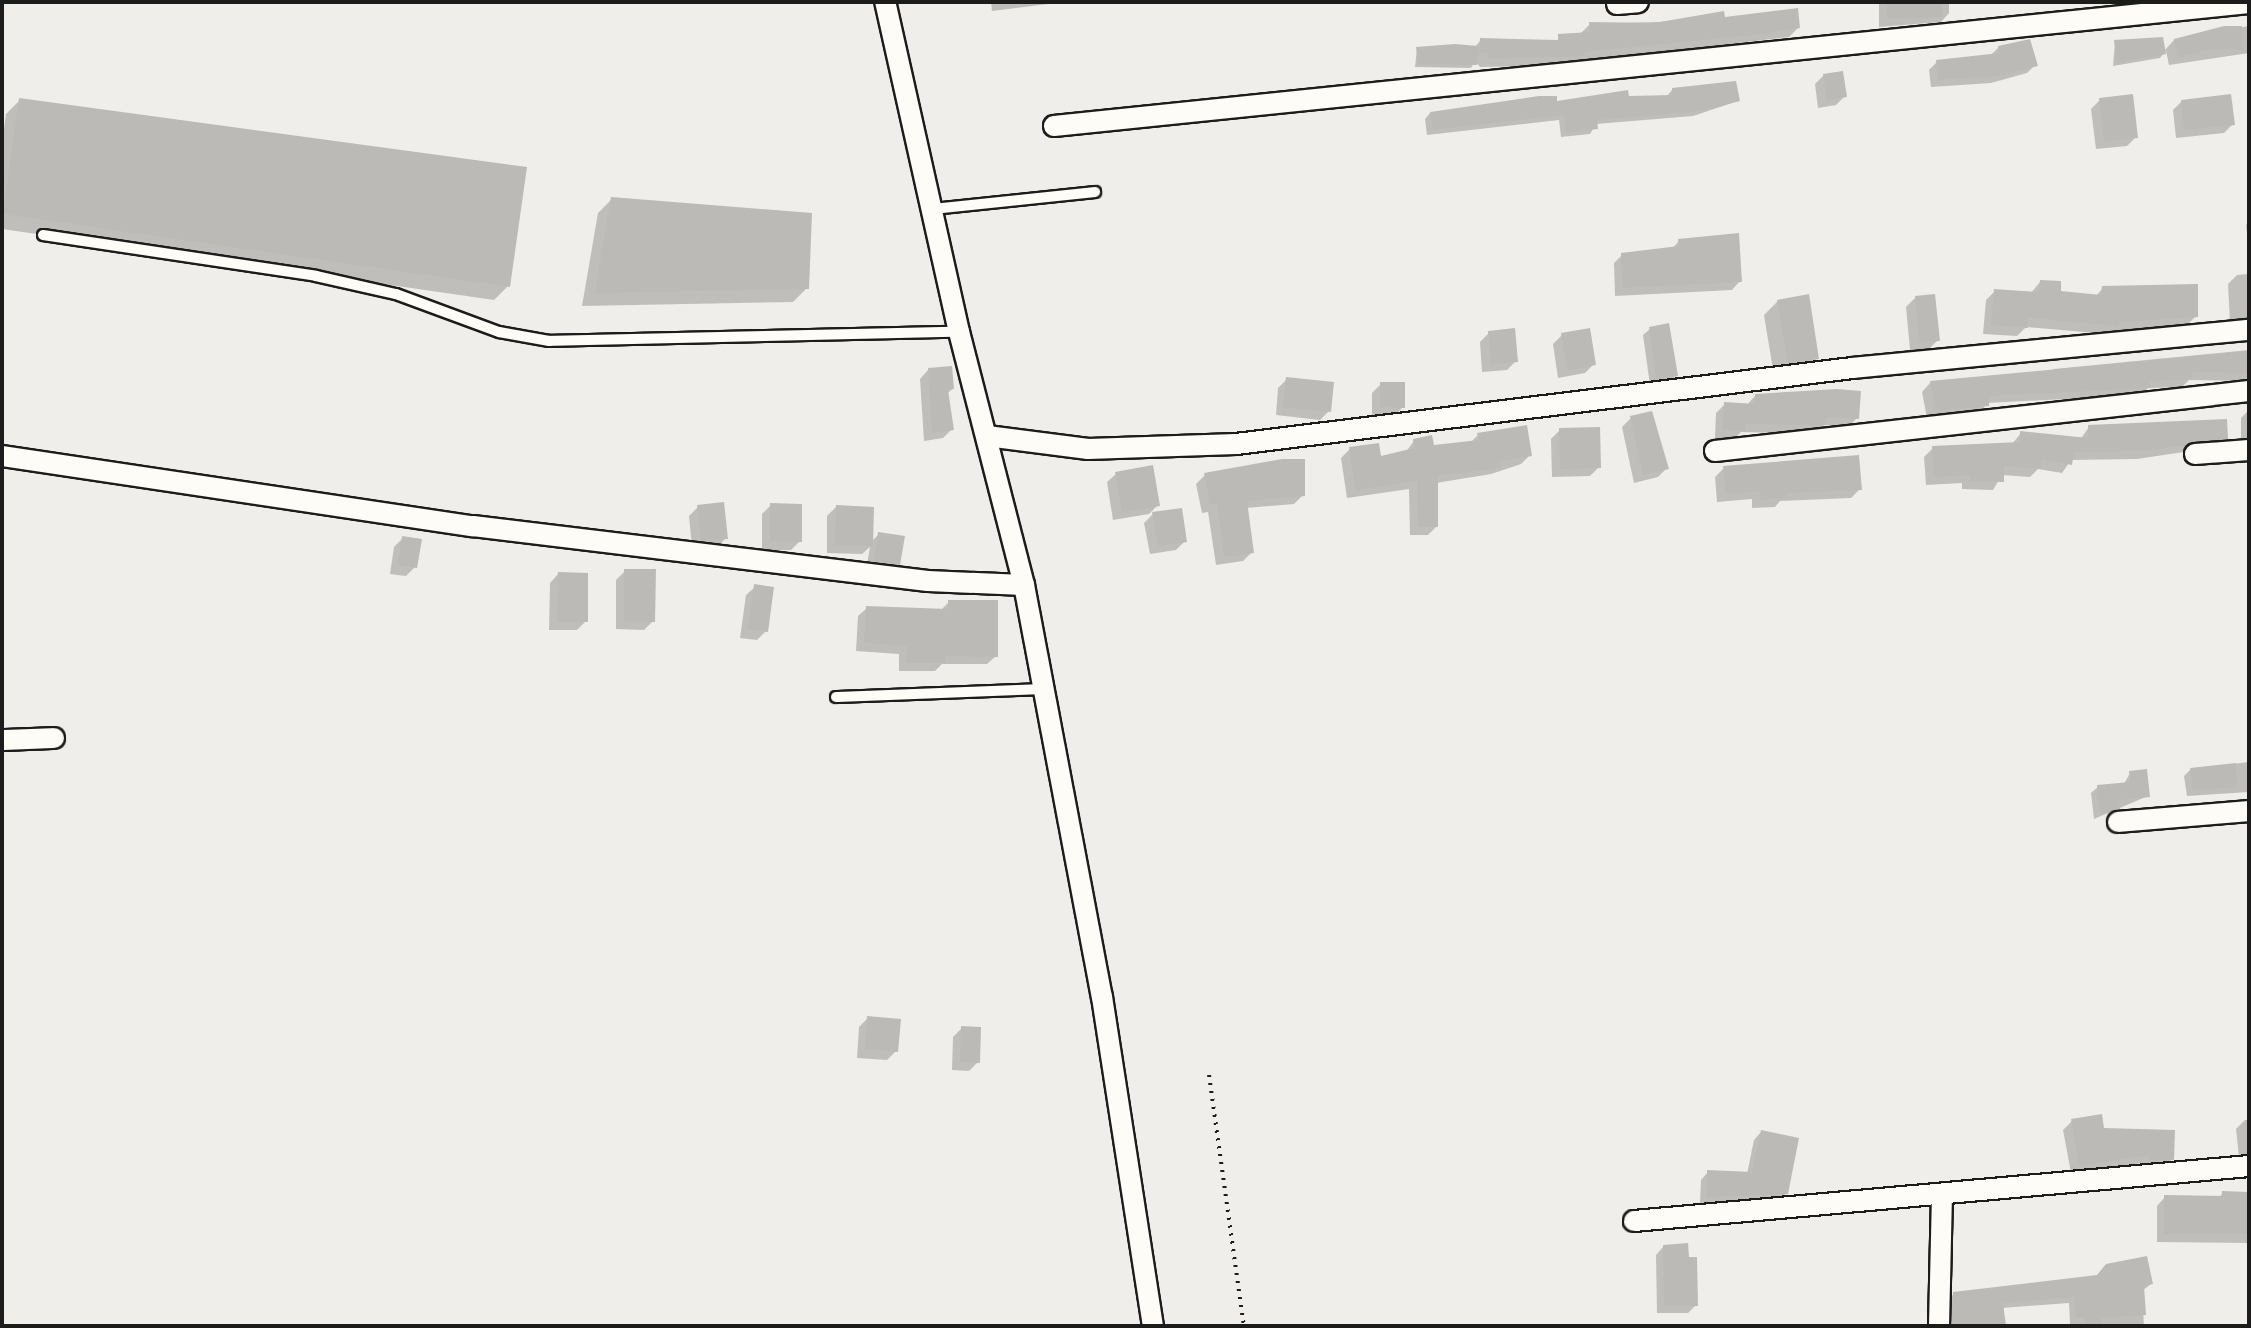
<!DOCTYPE html>
<style>
body{margin:0}
#map{position:relative;width:2251px;height:1328px;overflow:hidden;background:#f0eeea;font-family:Dekko,sans-serif}
div>[style]{position:absolute}
.shadow>*{inset:0;background:#0003}
.building>*{inset:0;background:#bbbab6}
.path>*{height:4px;margin-top:-2px;transform-origin:0;background:repeating-linear-gradient(90deg,#1c1c1c 0 2px,transparent 0 8px)}
.roads{filter:drop-shadow(2px 0 #1c1c1c) drop-shadow(-2px 0 #1c1c1c) drop-shadow(0 2px #1c1c1c) drop-shadow(0 -2px #1c1c1c)}
.lane>*{height:10px;margin:-5px;padding:0 5px;transform-origin:5px;border-radius:5px;background:#fdfcf7}
.street>*{height:20px;margin:-10px;padding:0 10px;transform-origin:10px;border-radius:10px;background:#fdfcf7}
span{translate:-50% -50%;white-space:nowrap;text-align:center;line-height:1.15;-webkit-text-stroke:6px #fdfcf7;paint-order:stroke}
.frame{position:absolute;inset:0;border:4px solid #1c1c1c;pointer-events:none}
</style>
<div id="map">
<div class="shadow">
<div style="clip-path:polygon(991px 2px,1065px 2px,992px 11px)"></div>
<div style="clip-path:polygon(1879px 2px,1949px 2px,1949px 13px,1941px 22px,1879px 27px)"></div>
<div style="clip-path:polygon(1724px 20px,1798px 28px,1789px 37px,1543px 66px,1480px 67px,1475px 61px,1471px 68px,1415px 67px,1417px 49px,1474px 48px,1481px 40px,1553px 42px,1581px 33px,1590px 24px)"></div>
<div style="clip-path:polygon(2249px 26px,2249px 53px,2169px 65px,2166px 51px,2160px 58px,2113px 66px,2115px 42px,2164px 51px,2174px 40px)"></div>
<div style="clip-path:polygon(1999px 47px,2035px 65px,2027px 73px,1991px 83px,1931px 87px,1929px 70px,1937px 62px,1991px 55px)"></div>
<div style="clip-path:polygon(1824px 75px,1845px 96px,1836px 105px,1818px 108px,1815px 84px)"></div>
<div style="clip-path:polygon(1672px 90px,1738px 101px,1693px 116px,1596px 124px,1590px 134px,1561px 137px,1559px 120px,1427px 135px,1425px 119px,1430px 113px,1666px 97px)"></div>
<div style="clip-path:polygon(20px 100px,508px 286px,494px 300px,2px 229px,2px 143px,6px 114px)"></div>
<div style="clip-path:polygon(2100px 100px,2136px 137px,2127px 146px,2096px 149px,2091px 109px)"></div>
<div style="clip-path:polygon(2182px 101px,2233px 124px,2224px 133px,2176px 138px,2173px 110px)"></div>
<div style="clip-path:polygon(612px 199px,807px 288px,793px 302px,582px 306px,598px 213px)"></div>
<div style="clip-path:polygon(2249px 222px,2249px 248px,2246px 225px)"></div>
<div style="clip-path:polygon(1679px 241px,1740px 281px,1732px 290px,1615px 296px,1614px 263px,1622px 255px,1672px 249px)"></div>
<div style="clip-path:polygon(2249px 274px,2249px 321px,2230px 323px,2228px 284px,2237px 275px)"></div>
<div style="clip-path:polygon(2040px 282px,2059px 293px,2095px 297px,2103px 288px,2196px 316px,2187px 325px,2108px 334px,2026px 327px,2017px 336px,1983px 334px,1986px 300px,1995px 291px,2031px 293px)"></div>
<div style="clip-path:polygon(1915px 298px,1938px 340px,1929px 349px,1910px 350px,1906px 307px)"></div>
<div style="clip-path:polygon(1778px 301px,1817px 358px,1803px 372px,1774px 376px,1764px 315px)"></div>
<div style="clip-path:polygon(1650px 329px,1676px 376px,1669px 382px,1650px 385px,1643px 335px)"></div>
<div style="clip-path:polygon(1489px 333px,1516px 361px,1507px 370px,1482px 372px,1480px 342px)"></div>
<div style="clip-path:polygon(1562px 335px,1594px 364px,1585px 373px,1558px 378px,1553px 344px)"></div>
<div style="clip-path:polygon(2249px 350px,2249px 381px,2189px 380px,2182px 387px,2148px 388px,2140px 395px,1987px 403px,1979px 414px,1927px 418px,1922px 392px,1930px 383px,2048px 375px,2054px 369px)"></div>
<div style="clip-path:polygon(928px 370px,952px 389px,947px 394px,952px 429px,943px 438px,924px 441px,920px 379px)"></div>
<div style="clip-path:polygon(1287px 379px,1329px 411px,1320px 420px,1276px 415px,1278px 388px)"></div>
<div style="clip-path:polygon(1381px 384px,1403px 407px,1394px 416px,1372px 415px,1372px 393px)"></div>
<div style="clip-path:polygon(1755px 396px,1857px 418px,1848px 427px,1824px 425px,1816px 434px,1741px 432px,1734px 439px,1715px 438px,1716px 413px,1725px 404px,1746px 406px)"></div>
<div style="clip-path:polygon(2249px 410px,2249px 443px,2241px 442px,2241px 418px)"></div>
<div style="clip-path:polygon(1631px 418px,1667px 468px,1658px 477px,1634px 483px,1622px 427px)"></div>
<div style="clip-path:polygon(2089px 427px,2226px 438px,2217px 447px,2137px 459px,2071px 460px,2062px 473px,2038px 469px,2030px 477px,2002px 475px,1993px 490px,1962px 489px,1962px 483px,1926px 485px,1924px 457px,1933px 448px,2012px 444px,2021px 433px,2080px 440px)"></div>
<div style="clip-path:polygon(1560px 430px,1599px 467px,1590px 476px,1552px 477px,1551px 439px)"></div>
<div style="clip-path:polygon(1478px 435px,1530px 455px,1521px 464px,1491px 474px,1436px 483px,1436px 527px,1428px 535px,1410px 535px,1409px 489px,1347px 498px,1341px 458px,1350px 449px,1379px 459px,1405px 453px,1414px 441px,1433px 448px,1470px 443px)"></div>
<div style="clip-path:polygon(1724px 468px,1860px 489px,1851px 498px,1780px 501px,1775px 507px,1752px 508px,1752px 499px,1717px 502px,1715px 477px)"></div>
<div style="clip-path:polygon(1116px 474px,1158px 505px,1149px 514px,1113px 520px,1107px 482px)"></div>
<div style="clip-path:polygon(1205px 475px,1303px 495px,1294px 504px,1246px 508px,1252px 552px,1243px 561px,1216px 565px,1208px 512px,1202px 513px,1196px 484px)"></div>
<div style="clip-path:polygon(771px 505px,800px 541px,791px 550px,762px 550px,762px 514px)"></div>
<div style="clip-path:polygon(698px 507px,726px 538px,717px 547px,692px 548px,689px 516px)"></div>
<div style="clip-path:polygon(836px 507px,871px 542px,879px 534px,898px 564px,889px 573px,866px 570px,870px 547px,862px 554px,827px 553px,827px 516px)"></div>
<div style="clip-path:polygon(1153px 514px,1185px 541px,1176px 550px,1150px 554px,1144px 523px)"></div>
<div style="clip-path:polygon(403px 538px,415px 567px,406px 576px,390px 574px,394px 547px)"></div>
<div style="clip-path:polygon(625px 571px,653px 621px,644px 630px,616px 629px,616px 580px)"></div>
<div style="clip-path:polygon(558px 574px,586px 621px,577px 630px,549px 630px,550px 583px)"></div>
<div style="clip-path:polygon(755px 587px,766px 631px,757px 640px,740px 638px,746px 595px)"></div>
<div style="clip-path:polygon(949px 602px,996px 656px,987px 664px,942px 664px,935px 671px,899px 671px,899px 654px,856px 651px,858px 616px,867px 608px,941px 610px)"></div>
<div style="clip-path:polygon(2249px 762px,2249px 792px,2187px 796px,2184px 776px,2191px 769px)"></div>
<div style="clip-path:polygon(2130px 773px,2148px 796px,2094px 819px,2091px 793px,2098px 787px,2124px 784px)"></div>
<div style="clip-path:polygon(868px 1018px,896px 1051px,887px 1060px,857px 1058px,859px 1027px)"></div>
<div style="clip-path:polygon(962px 1028px,978px 1062px,969px 1071px,952px 1070px,953px 1037px)"></div>
<div style="clip-path:polygon(2245px 1120px,2249px 1120px,2249px 1157px,2239px 1157px,2236px 1129px)"></div>
<div style="clip-path:polygon(2072px 1121px,2103px 1130px,2172px 1159px,2163px 1168px,2141px 1168px,2142px 1163px,2071px 1173px,2063px 1130px)"></div>
<div style="clip-path:polygon(1761px 1132px,1786px 1193px,1779px 1201px,1700px 1203px,1701px 1180px,1708px 1172px,1747px 1174px,1754px 1140px)"></div>
<div style="clip-path:polygon(2223px 1193px,2249px 1194px,2249px 1243px,2157px 1242px,2157px 1206px,2165px 1197px,2218px 1198px)"></div>
<div style="clip-path:polygon(1663px 1247px,1688px 1259px,1696px 1305px,1688px 1313px,1657px 1313px,1656px 1255px)"></div>
<div style="clip-path:polygon(2151px 1284px,2142px 1291px,2144px 1326px,2070px 1324px,2069px 1303px,2002px 1308px,2004px 1326px,1945px 1326px,1947px 1301px,1954px 1294px)"></div>
</div>
<div class="building">
<div style="clip-path:polygon(1887px 2px,1942px 2px,1942px 17px,1887px 19px)"></div>
<div style="clip-path:polygon(1798px 8px,1800px 28px,1762px 34px,1584px 52px,1585px 56px,1488px 59px,1488px 53px,1479px 52px,1480px 38px,1558px 40px,1558px 34px,1590px 32px,1589px 22px,1654px 23px,1724px 11px,1725px 17px)"></div>
<div style="clip-path:polygon(2224px 26px,2242px 26px,2242px 50px,2211px 49px,2178px 57px,2174px 39px)"></div>
<div style="clip-path:polygon(2163px 37px,2166px 54px,2117px 63px,2114px 40px)"></div>
<div style="clip-path:polygon(2030px 39px,2038px 66px,2000px 76px,1938px 80px,1936px 60px,2000px 53px,1998px 46px)"></div>
<div style="clip-path:polygon(1455px 44px,1478px 46px,1477px 65px,1418px 64px,1416px 47px)"></div>
<div style="clip-path:polygon(1843px 71px,1847px 97px,1827px 100px,1823px 74px)"></div>
<div style="clip-path:polygon(1736px 81px,1740px 101px,1700px 111px,1597px 120px,1598px 129px,1566px 133px,1564px 115px,1433px 130px,1430px 112px,1539px 96px,1557px 96px,1557px 101px,1628px 90px,1629px 96px,1672px 95px,1672px 88px)"></div>
<div style="clip-path:polygon(2133px 94px,2138px 138px,2104px 141px,2099px 98px)"></div>
<div style="clip-path:polygon(2231px 94px,2235px 125px,2184px 130px,2181px 100px)"></div>
<div style="clip-path:polygon(19px 98px,527px 167px,510px 287px,3px 214px)"></div>
<div style="clip-path:polygon(611px 197px,812px 213px,809px 289px,595px 293px)"></div>
<div style="clip-path:polygon(1739px 233px,1742px 282px,1623px 288px,1621px 253px,1679px 246px,1678px 239px)"></div>
<div style="clip-path:polygon(2040px 280px,2061px 281px,2061px 291px,2101px 295px,2102px 286px,2198px 284px,2198px 317px,2119px 322px,2119px 326px,2028px 318px,2028px 328px,1991px 325px,1994px 289px,2039px 292px)"></div>
<div style="clip-path:polygon(1809px 294px,1819px 359px,1788px 363px,1777px 300px)"></div>
<div style="clip-path:polygon(1935px 294px,1940px 341px,1919px 342px,1915px 296px)"></div>
<div style="clip-path:polygon(1669px 323px,1678px 376px,1656px 379px,1649px 327px)"></div>
<div style="clip-path:polygon(1515px 328px,1518px 362px,1491px 364px,1488px 331px)"></div>
<div style="clip-path:polygon(1590px 328px,1596px 365px,1567px 370px,1561px 333px)"></div>
<div style="clip-path:polygon(2249px 351px,2249px 373px,2192px 372px,2192px 379px,2150px 381px,2151px 388px,1989px 396px,1989px 406px,1935px 411px,1930px 381px)"></div>
<div style="clip-path:polygon(952px 366px,954px 389px,948px 390px,954px 430px,932px 433px,928px 368px)"></div>
<div style="clip-path:polygon(1286px 377px,1334px 382px,1331px 412px,1283px 407px)"></div>
<div style="clip-path:polygon(1380px 382px,1405px 382px,1405px 408px,1380px 407px)"></div>
<div style="clip-path:polygon(1837px 389px,1861px 391px,1859px 419px,1826px 417px,1826px 425px,1745px 424px,1745px 431px,1723px 430px,1724px 402px,1755px 404px,1755px 394px)"></div>
<div style="clip-path:polygon(1652px 411px,1669px 469px,1643px 475px,1630px 416px)"></div>
<div style="clip-path:polygon(2227px 419px,2228px 439px,2147px 451px,2074px 452px,2072px 465px,2041px 459px,2041px 469px,2004px 466px,2004px 482px,1970px 481px,1970px 475px,1934px 477px,1932px 446px,2020px 442px,2020px 431px,2088px 438px,2088px 425px)"></div>
<div style="clip-path:polygon(1527px 425px,1532px 456px,1501px 461px,1502px 466px,1492px 469px,1438px 476px,1438px 527px,1418px 527px,1417px 481px,1355px 490px,1349px 447px,1379px 443px,1381px 456px,1414px 448px,1413px 439px,1432px 435px,1434px 445px,1479px 440px,1477px 433px)"></div>
<div style="clip-path:polygon(1600px 427px,1601px 468px,1560px 469px,1559px 428px)"></div>
<div style="clip-path:polygon(1859px 455px,1862px 490px,1785px 493px,1786px 498px,1761px 500px,1760px 491px,1726px 494px,1723px 466px)"></div>
<div style="clip-path:polygon(1282px 459px,1305px 459px,1305px 496px,1247px 501px,1254px 553px,1224px 557px,1217px 504px,1211px 505px,1204px 473px)"></div>
<div style="clip-path:polygon(1153px 465px,1160px 506px,1122px 512px,1115px 472px)"></div>
<div style="clip-path:polygon(724px 502px,728px 539px,701px 540px,697px 505px)"></div>
<div style="clip-path:polygon(770px 503px,802px 504px,802px 542px,770px 541px)"></div>
<div style="clip-path:polygon(836px 505px,874px 507px,873px 546px,835px 545px)"></div>
<div style="clip-path:polygon(1182px 508px,1187px 542px,1158px 546px,1152px 512px)"></div>
<div style="clip-path:polygon(878px 532px,905px 536px,900px 565px,874px 561px)"></div>
<div style="clip-path:polygon(402px 536px,422px 539px,417px 568px,398px 565px)"></div>
<div style="clip-path:polygon(624px 569px,656px 569px,655px 622px,624px 621px)"></div>
<div style="clip-path:polygon(558px 572px,588px 573px,588px 622px,557px 622px)"></div>
<div style="clip-path:polygon(754px 584px,774px 587px,768px 632px,748px 630px)"></div>
<div style="clip-path:polygon(948px 600px,998px 600px,998px 657px,945px 656px,945px 663px,907px 663px,907px 646px,864px 643px,866px 606px,948px 609px)"></div>
<div style="clip-path:polygon(2236px 763px,2237px 787px,2193px 790px,2190px 768px)"></div>
<div style="clip-path:polygon(2147px 769px,2150px 797px,2119px 800px,2120px 809px,2100px 814px,2097px 785px,2130px 782px,2129px 771px)"></div>
<div style="clip-path:polygon(867px 1016px,901px 1019px,898px 1052px,865px 1049px)"></div>
<div style="clip-path:polygon(961px 1026px,981px 1027px,980px 1063px,960px 1062px)"></div>
<div style="clip-path:polygon(2102px 1114px,2104px 1128px,2175px 1130px,2174px 1160px,2149px 1160px,2150px 1155px,2079px 1166px,2071px 1119px)"></div>
<div style="clip-path:polygon(1761px 1130px,1799px 1138px,1788px 1194px,1707px 1197px,1707px 1170px,1752px 1172px)"></div>
<div style="clip-path:polygon(2222px 1191px,2249px 1192px,2249px 1233px,2164px 1234px,2164px 1195px,2222px 1196px)"></div>
<div style="clip-path:polygon(1688px 1243px,1689px 1257px,1697px 1257px,1698px 1306px,1664px 1306px,1663px 1245px)"></div>
<div style="clip-path:polygon(2147px 1256px,2153px 1284px,2144px 1286px,2146px 1315px,2101px 1318px,2101px 1326px,2085px 1326px,2085px 1318px,2076px 1318px,2075px 1297px,2003px 1303px,2006px 1326px,1952px 1326px,1953px 1292px,2097px 1275px,2106px 1264px)"></div>
</div>
<div class="path">
<div style="left:1209px;top:1075px;width:253px;rotate:82.1deg"></div>
</div>
<div class="roads">
<div class="lane">
<div style="left:933px;top:209px;width:163px;rotate:-6deg"></div>
<div style="left:43px;top:235px;width:276px;rotate:8.5deg"></div>
<div style="left:316px;top:276px;width:82px;rotate:12.7deg"></div>
<div style="left:396px;top:294px;width:110px;rotate:20.3deg"></div>
<div style="left:499px;top:332px;width:51px;rotate:10.2deg"></div>
<div style="left:549px;top:341px;width:410px;rotate:-1.3deg"></div>
<div style="left:836px;top:697px;width:209px;rotate:-2.2deg"></div>
</div>
<div class="street">
<div style="left:1617px;top:4px;width:21px;rotate:-5deg"></div>
<div style="left:1054px;top:126px;width:1201px;rotate:-5.88deg"></div>
<div style="left:987px;top:436px;width:102px;rotate:7.3deg"></div>
<div style="left:1088px;top:449px;width:148px;rotate:-1.9deg"></div>
<div style="left:1236px;top:444px;width:621px;rotate:-7.03deg"></div>
<div style="left:1852px;top:368px;width:399px;rotate:-5.5deg"></div>
<div style="left:1715px;top:451px;width:537px;rotate:-6.41deg"></div>
<div style="left:2195px;top:454px;width:54px;rotate:-4.2deg"></div>
<div style="left:2px;top:456px;width:476px;rotate:8.5deg"></div>
<div style="left:473px;top:526px;width:458px;rotate:6.9deg"></div>
<div style="left:928px;top:581px;width:96px;rotate:2.4deg"></div>
<div style="left:1024px;top:585px;width:261px;rotate:-104.4deg"></div>
<div style="left:959px;top:332px;width:338px;rotate:-102.6deg"></div>
<div style="left:1024px;top:585px;width:419px;rotate:79.3deg"></div>
<div style="left:1102px;top:997px;width:333px;rotate:81.2deg"></div>
<div style="left:2px;top:740px;width:52px;rotate:-2.2deg"></div>
<div style="left:2118px;top:822px;width:131px;rotate:-4.8deg"></div>
<div style="left:1634px;top:1221px;width:617px;rotate:-5.11deg"></div>
<div style="left:1939px;top:1326px;width:130px;rotate:-88.7deg"></div>
</div>
</div>
<div class="frame"></div>
</div>
